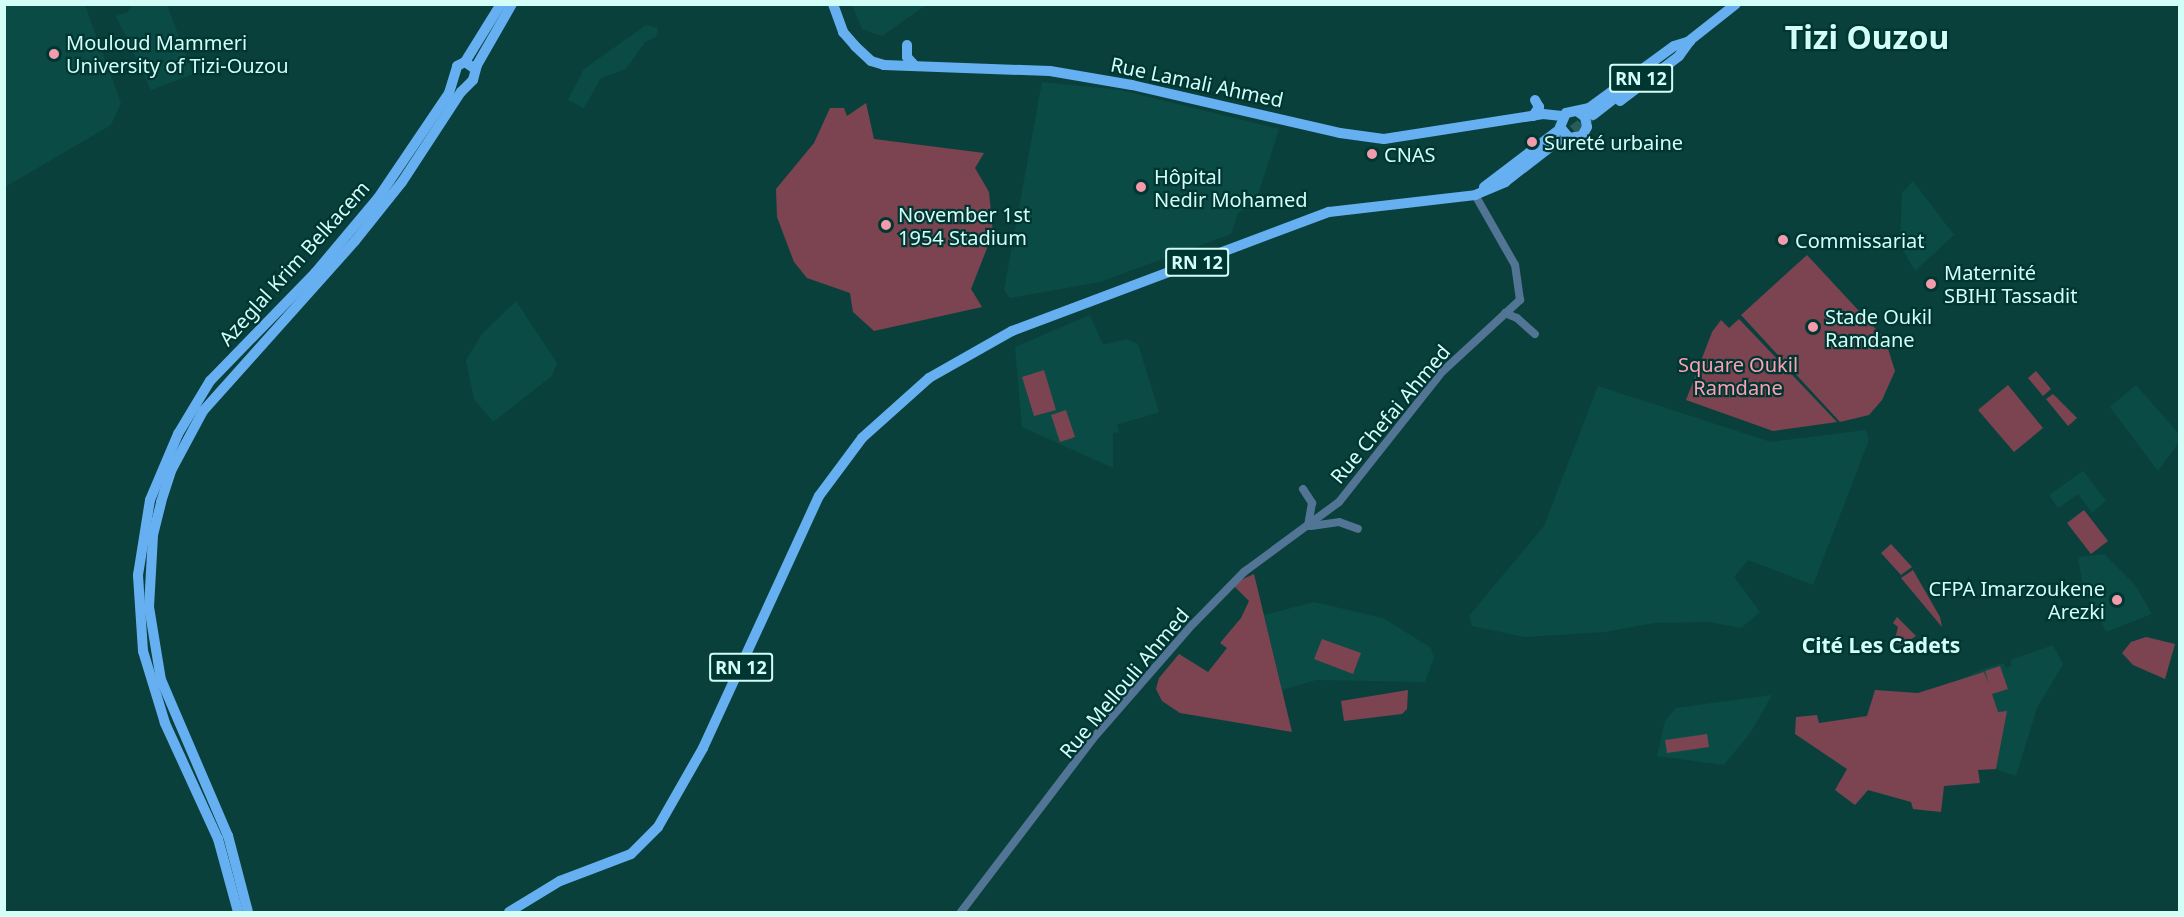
<!DOCTYPE html>
<meta charset="utf-8">
<style>
body{margin:0}
#map{position:relative;width:2184px;height:917px;overflow:hidden;background:#0a403c;font-family:"Noto Sans",sans-serif}
div>[style]{position:absolute}
.built>*{inset:0;background:#0a4b46}
.green>*{inset:0;background:#7c4450}
.major-tunnel>*{height:10px;margin-top:-5px;transform-origin:0;background:repeating-linear-gradient(90deg,#285c58 0 10px,transparent 0 15px)}
.minor>*{height:8px;margin:-4px;padding:0 4px;transform-origin:4px;border-radius:4px;background:#527595}
.major>*{height:10px;margin:-5px;padding:0 5px;transform-origin:5px;border-radius:5px;background:#66b0f1}
.dots>*{width:16px;height:16px;translate:-50% -50%;box-sizing:border-box;border:3px solid #003632;border-radius:50%}
span{translate:-50% -50%;white-space:nowrap;text-align:center;line-height:1.15;-webkit-text-stroke:4.5px #003632;paint-order:stroke}
.shield-label span{padding:2px 4px;background:#003632;border:2px solid;border-radius:4px;-webkit-text-stroke-width:0}
.shield-label{font-size:18px;color:#d3fef8;font-weight:700}
.poi-label{font-size:20px;color:#d3fef8}
.left{translate:0 -50%;text-align:left}
.right{translate:-100% -50%;text-align:right}
.street-label{font-size:20px;color:#d3fef8}
.park-label{font-size:20px;color:#fca0b2}
.neighbourhood-label{font-size:21px;color:#d3fef8;font-weight:700}
.town-label{font-size:32px;color:#d3fef8;font-weight:700}
.frame{position:absolute;inset:0;border:6px solid #d3fef8;pointer-events:none}
</style>
<div id="map">
<div class="built">
<div style="clip-path:polygon(133px 4px,167px 5px,193px 74px,151px 90px,116px 16px,128px 12px)"></div>
<div style="clip-path:polygon(4px 5px,85px 5px,121px 103px,111px 125px,5px 187px)"></div>
<div style="clip-path:polygon(852px 5px,926px 5px,882px 36px,862px 29px)"></div>
<div style="clip-path:polygon(646px 25px,658px 28px,656px 37px,645px 42px,626px 69px,601px 78px,584px 108px,568px 100px,584px 69px)"></div>
<div style="clip-path:polygon(1042px 82px,1120px 90px,1279px 129px,1255px 204px,1238px 213px,1231px 234px,1100px 282px,1010px 298px,1004px 290px)"></div>
<div style="clip-path:polygon(1913px 181px,1954px 235px,1915px 271px,1900px 245px,1902px 193px)"></div>
<div style="clip-path:polygon(516px 301px,557px 363px,552px 376px,493px 422px,474px 399px,466px 360px,482px 334px)"></div>
<div style="clip-path:polygon(1090px 315px,1103px 345px,1126px 339px,1138px 344px,1159px 412px,1117px 425px,1119px 432px,1113px 433px,1113px 468px,1022px 427px,1015px 347px)"></div>
<div style="clip-path:polygon(2136px 385px,2179px 434px,2179px 442px,2158px 471px,2110px 407px)"></div>
<div style="clip-path:polygon(1598px 386px,1771px 442px,1866px 430px,1869px 440px,1813px 585px,1748px 560px,1734px 577px,1760px 612px,1741px 628px,1709px 622px,1654px 623px,1605px 632px,1525px 637px,1472px 626px,1469px 616px,1544px 526px)"></div>
<div style="clip-path:polygon(2083px 471px,2106px 501px,2092px 513px,2078px 494px,2058px 508px,2049px 495px)"></div>
<div style="clip-path:polygon(2104px 554px,2135px 585px,2152px 614px,2106px 632px,2083px 586px,2078px 557px)"></div>
<div style="clip-path:polygon(1314px 602px,1383px 618px,1431px 648px,1434px 658px,1425px 682px,1316px 680px,1282px 690px,1264px 615px)"></div>
<div style="clip-path:polygon(2053px 645px,2063px 664px,2037px 708px,2016px 776px,1996px 769px,2006px 711px,1998px 712px,1944px 687px,1986px 668px,2004px 663px,2006px 668px,2012px 666px,2010px 660px)"></div>
<div style="clip-path:polygon(1772px 695px,1751px 732px,1724px 765px,1657px 756px,1665px 721px,1676px 708px)"></div>
</div>
<div class="green">
<div style="clip-path:polygon(866px 103px,874px 139px,984px 153px,975px 168px,989px 192px,993px 233px,971px 289px,982px 307px,874px 331px,853px 312px,850px 293px,807px 278px,794px 262px,777px 217px,776px 189px,814px 143px,830px 108px,844px 108px,847px 116px)"></div>
<div style="clip-path:polygon(1807px 255px,1885px 339px,1895px 371px,1882px 400px,1869px 415px,1840px 422px,1741px 315px)"></div>
<div style="clip-path:polygon(1739px 319px,1837px 422px,1773px 431px,1686px 400px,1712px 332px,1721px 320px,1729px 328px)"></div>
<div style="clip-path:polygon(1044px 370px,1056px 410px,1034px 416px,1022px 377px)"></div>
<div style="clip-path:polygon(2036px 371px,2051px 389px,2043px 396px,2028px 378px)"></div>
<div style="clip-path:polygon(2008px 385px,2043px 428px,2014px 452px,1978px 410px)"></div>
<div style="clip-path:polygon(2053px 394px,2077px 418px,2068px 426px,2046px 399px)"></div>
<div style="clip-path:polygon(1066px 410px,1075px 437px,1060px 442px,1051px 415px)"></div>
<div style="clip-path:polygon(2084px 510px,2108px 541px,2091px 554px,2067px 523px)"></div>
<div style="clip-path:polygon(1891px 544px,1912px 567px,1901px 575px,1881px 553px)"></div>
<div style="clip-path:polygon(1913px 570px,1940px 617px,1942px 627px,1901px 578px)"></div>
<div style="clip-path:polygon(1254px 574px,1292px 732px,1180px 713px,1162px 701px,1156px 689px,1159px 678px,1179px 654px,1208px 672px,1227px 648px,1220px 643px,1241px 618px,1249px 601px,1232px 584px)"></div>
<div style="clip-path:polygon(1897px 617px,1916px 636px,1902px 645px,1894px 643px,1898px 627px,1893px 623px)"></div>
<div style="clip-path:polygon(2146px 637px,2175px 644px,2165px 679px,2133px 665px,2122px 653px,2131px 642px)"></div>
<div style="clip-path:polygon(1322px 639px,1361px 653px,1353px 674px,1314px 659px)"></div>
<div style="clip-path:polygon(2000px 666px,2008px 689px,1992px 694px,1998px 712px,2007px 711px,1996px 769px,1978px 770px,1980px 783px,1944px 786px,1941px 812px,1913px 809px,1911px 802px,1868px 790px,1855px 805px,1835px 790px,1847px 769px,1795px 734px,1796px 717px,1817px 715px,1819px 723px,1867px 716px,1875px 690px,1918px 693px,1984px 672px,1989px 684px,1985px 671px)"></div>
<div style="clip-path:polygon(1408px 690px,1407px 709px,1402px 714px,1344px 721px,1341px 701px)"></div>
<div style="clip-path:polygon(1707px 734px,1709px 747px,1667px 753px,1665px 740px)"></div>
</div>
<div class="major-tunnel">
<div style="left:1561px;top:139px;width:39px;rotate:-37deg"></div>
</div>
<div class="minor">
<div style="left:1505px;top:313px;width:13px;rotate:23deg"></div>
<div style="left:1517px;top:318px;width:24px;rotate:42deg"></div>
<div style="left:1303px;top:489px;width:17px;rotate:57deg"></div>
<div style="left:1312px;top:503px;width:23px;rotate:100deg"></div>
<div style="left:1311px;top:526px;width:28px;rotate:-8deg"></div>
<div style="left:1339px;top:522px;width:20px;rotate:20deg"></div>
<div style="left:961px;top:912px;width:223px;rotate:-52.7deg"></div>
<div style="left:1096px;top:735px;width:147px;rotate:-48.9deg"></div>
<div style="left:1193px;top:624px;width:73px;rotate:-45.6deg"></div>
<div style="left:1244px;top:572px;width:118px;rotate:-36.4deg"></div>
<div style="left:1339px;top:502px;width:167px;rotate:-51.6deg"></div>
<div style="left:1443px;top:371px;width:105px;rotate:-42.7deg"></div>
<div style="left:1520px;top:300px;width:35px;rotate:-98deg"></div>
<div style="left:1515px;top:265px;width:81px;rotate:-119.7deg"></div>
</div>
<div class="major">
<div style="left:833px;top:4px;width:30px;rotate:70deg"></div>
<div style="left:843px;top:32px;width:18px;rotate:49deg"></div>
<div style="left:855px;top:46px;width:22px;rotate:43deg"></div>
<div style="left:871px;top:61px;width:14px;rotate:17deg"></div>
<div style="left:884px;top:65px;width:166px;rotate:2.1deg"></div>
<div style="left:1050px;top:71px;width:83px;rotate:9.7deg"></div>
<div style="left:1132px;top:85px;width:213px;rotate:13deg"></div>
<div style="left:1340px;top:133px;width:44px;rotate:7.8deg"></div>
<div style="left:1384px;top:139px;width:161px;rotate:-8.9deg"></div>
<div style="left:1543px;top:114px;width:19px;rotate:6deg"></div>
<div style="left:907px;top:45px;width:12px;rotate:90deg"></div>
<div style="left:907px;top:57px;width:12px;rotate:48deg"></div>
<div style="left:1684px;top:45px;width:66px;rotate:-38.3deg"></div>
<div style="left:465px;top:62px;width:68px;rotate:-58.2deg"></div>
<div style="left:1620px;top:101px;width:74px;rotate:-37.3deg"></div>
<div style="left:1679px;top:56px;width:19px;rotate:-54deg"></div>
<div style="left:1577px;top:111px;width:10px;rotate:37deg"></div>
<div style="left:1585px;top:117px;width:10px;rotate:79deg"></div>
<div style="left:1587px;top:127px;width:10px;rotate:119deg"></div>
<div style="left:1582px;top:136px;width:13px;rotate:171deg"></div>
<div style="left:1569px;top:138px;width:14px;rotate:-129deg"></div>
<div style="left:1560px;top:127px;width:15px;rotate:-67deg"></div>
<div style="left:1566px;top:113px;width:24px;rotate:-12deg"></div>
<div style="left:1589px;top:108px;width:105px;rotate:-36.1deg"></div>
<div style="left:1674px;top:46px;width:17px;rotate:-17deg"></div>
<div style="left:1593px;top:115px;width:39px;rotate:-38deg"></div>
<div style="left:1533px;top:116px;width:11px;rotate:-56deg"></div>
<div style="left:1539px;top:107px;width:8px;rotate:-120deg"></div>
<div style="left:1484px;top:187px;width:96px;rotate:-37.3deg"></div>
<div style="left:238px;top:912px;width:76px;rotate:-105.3deg"></div>
<div style="left:218px;top:839px;width:128px;rotate:-114.6deg"></div>
<div style="left:165px;top:723px;width:75px;rotate:-107deg"></div>
<div style="left:143px;top:651px;width:76px;rotate:-93.8deg"></div>
<div style="left:138px;top:575px;width:76px;rotate:-80.9deg"></div>
<div style="left:150px;top:500px;width:72px;rotate:-67deg"></div>
<div style="left:178px;top:434px;width:62px;rotate:-58.9deg"></div>
<div style="left:210px;top:381px;width:151px;rotate:-45.8deg"></div>
<div style="left:315px;top:273px;width:98px;rotate:-50deg"></div>
<div style="left:378px;top:198px;width:127px;rotate:-55.9deg"></div>
<div style="left:449px;top:93px;width:28px;rotate:-73deg"></div>
<div style="left:457px;top:66px;width:9px;rotate:-27deg"></div>
<div style="left:465px;top:62px;width:12px;rotate:35deg"></div>
<div style="left:248px;top:912px;width:79px;rotate:-104.7deg"></div>
<div style="left:228px;top:836px;width:170px;rotate:-113.2deg"></div>
<div style="left:161px;top:680px;width:74px;rotate:-99.3deg"></div>
<div style="left:149px;top:607px;width:72px;rotate:-86.8deg"></div>
<div style="left:153px;top:535px;width:34px;rotate:-76deg"></div>
<div style="left:161px;top:502px;width:35px;rotate:-72deg"></div>
<div style="left:172px;top:469px;width:66px;rotate:-61.9deg"></div>
<div style="left:203px;top:411px;width:228px;rotate:-48.2deg"></div>
<div style="left:355px;top:241px;width:75px;rotate:-51.5deg"></div>
<div style="left:402px;top:182px;width:108px;rotate:-56.8deg"></div>
<div style="left:461px;top:92px;width:17px;rotate:-45deg"></div>
<div style="left:473px;top:80px;width:16px;rotate:-75deg"></div>
<div style="left:477px;top:65px;width:70px;rotate:-60.2deg"></div>
<div style="left:509px;top:912px;width:60px;rotate:-31.3deg"></div>
<div style="left:560px;top:881px;width:76px;rotate:-20.8deg"></div>
<div style="left:631px;top:854px;width:38px;rotate:-45deg"></div>
<div style="left:658px;top:827px;width:91px;rotate:-60.3deg"></div>
<div style="left:703px;top:748px;width:277px;rotate:-65.3deg"></div>
<div style="left:819px;top:496px;width:72px;rotate:-53.4deg"></div>
<div style="left:862px;top:438px;width:90px;rotate:-41.8deg"></div>
<div style="left:929px;top:378px;width:95px;rotate:-29.5deg"></div>
<div style="left:1012px;top:331px;width:339px;rotate:-20.6deg"></div>
<div style="left:1329px;top:212px;width:147px;rotate:-6.6deg"></div>
<div style="left:1475px;top:195px;width:33px;rotate:-23deg"></div>
<div style="left:1505px;top:182px;width:67px;rotate:-37.7deg"></div>
</div>
<div class="dots">
<div style="left:54px;top:54px;background:#f39aab"></div>
<div style="left:1532px;top:142px;background:#f39aab"></div>
<div style="left:1372px;top:154px;background:#f39aab"></div>
<div style="left:1141px;top:187px;background:#f39aab"></div>
<div style="left:886px;top:225px;background:#f39aab"></div>
<div style="left:1783px;top:240px;background:#f39aab"></div>
<div style="left:1931px;top:284px;background:#f39aab"></div>
<div style="left:1813px;top:327px;background:#f39aab"></div>
<div style="left:2117px;top:600px;background:#f39aab"></div>
</div>
<div class="shield-label">
<span style="left:1641px;top:78px">RN 12</span>
<span style="left:1197px;top:262px">RN 12</span>
<span style="left:741px;top:667px">RN 12</span>
</div>
<div class="poi-label">
<span class="left" style="left:66px;top:54px">Mouloud Mammeri<br>University of Tizi-Ouzou</span>
<span class="left" style="left:1544px;top:142px">Sureté urbaine</span>
<span class="left" style="left:1384px;top:154px">CNAS</span>
<span class="left" style="left:1154px;top:188px">Hôpital<br>Nedir Mohamed</span>
<span class="left" style="left:898px;top:226px">November 1st<br>1954 Stadium</span>
<span class="left" style="left:1795px;top:240px">Commissariat</span>
<span class="left" style="left:1944px;top:284px">Maternité<br>SBIHI Tassadit</span>
<span class="left" style="left:1825px;top:328px">Stade Oukil<br>Ramdane</span>
<span class="right" style="left:2105px;top:600px">CFPA Imarzoukene<br>Arezki</span>
</div>
<div class="street-label">
<span style="left:1197px;top:82px;rotate:12deg">Rue Lamali Ahmed</span>
<span style="left:294px;top:263px;rotate:-48deg">Azeglal Krim Belkacem</span>
<span style="left:1390px;top:414px;rotate:-50deg">Rue Chefai Ahmed</span>
<span style="left:1124px;top:683px;rotate:-50deg">Rue Mellouli Ahmed</span>
</div>
<div class="park-label">
<span style="left:1738px;top:376px">Square Oukil<br>Ramdane</span>
</div>
<div class="neighbourhood-label">
<span style="left:1881px;top:645px">Cité Les Cadets</span>
</div>
<div class="town-label">
<span style="left:1867px;top:37px">Tizi Ouzou</span>
</div>
<div class="frame"></div>
</div>
